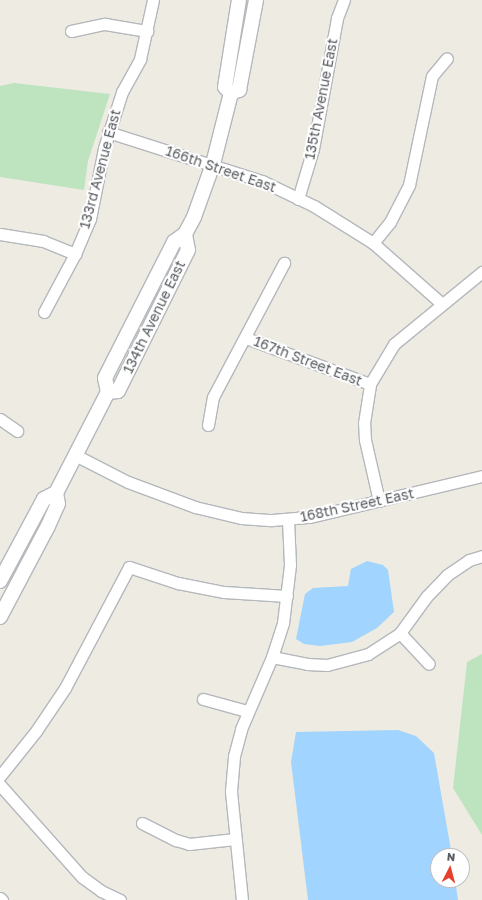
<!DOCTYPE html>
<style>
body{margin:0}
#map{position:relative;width:482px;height:900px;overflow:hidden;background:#edebe2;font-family:"Golos Text",sans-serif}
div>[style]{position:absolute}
.green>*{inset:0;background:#bee4bf}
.water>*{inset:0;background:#a1d4fe}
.roads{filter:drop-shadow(1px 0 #b4b8bc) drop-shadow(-1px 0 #b4b8bc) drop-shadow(0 1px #b4b8bc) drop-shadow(0 -1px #b4b8bc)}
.minor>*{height:11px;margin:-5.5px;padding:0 5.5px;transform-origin:5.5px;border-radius:5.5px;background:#fff}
.tertiary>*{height:14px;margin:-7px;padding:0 7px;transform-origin:7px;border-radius:7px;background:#fff}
span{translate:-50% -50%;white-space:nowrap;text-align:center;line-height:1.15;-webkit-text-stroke:4px #fff;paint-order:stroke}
.street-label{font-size:14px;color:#5a5e62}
.north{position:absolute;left:430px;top:848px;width:40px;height:40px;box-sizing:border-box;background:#fff;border:1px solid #bdbfc0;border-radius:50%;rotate:6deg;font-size:11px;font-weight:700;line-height:16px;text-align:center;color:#5a5e62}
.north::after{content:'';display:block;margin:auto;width:14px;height:18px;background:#e6402e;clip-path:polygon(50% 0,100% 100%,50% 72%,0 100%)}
</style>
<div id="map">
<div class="green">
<div style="clip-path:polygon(14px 83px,110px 94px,88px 161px,84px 190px,0 177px,0 86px)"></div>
<div style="clip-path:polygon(482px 654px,482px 835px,453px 788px,467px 662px)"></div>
</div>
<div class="water">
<div style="clip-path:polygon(367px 561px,383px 565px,388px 570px,394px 612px,377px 628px,352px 642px,320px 646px,304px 644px,296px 639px,305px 594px,313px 588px,348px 586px,351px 569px)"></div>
<div style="clip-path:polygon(398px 730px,416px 736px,434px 753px,452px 856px,438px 856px,438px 880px,455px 880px,458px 900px,308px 900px,291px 762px,296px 732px)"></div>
</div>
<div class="roads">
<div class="minor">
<div style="left:71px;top:31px;width:35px;rotate:-12deg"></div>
<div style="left:105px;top:24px;width:43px;rotate:9.5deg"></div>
<div style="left:108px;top:132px;width:162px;rotate:17.7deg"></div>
<div style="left:262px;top:181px;width:58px;rotate:25.7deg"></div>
<div style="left:314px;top:206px;width:70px;rotate:32.1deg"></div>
<div style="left:373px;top:243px;width:92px;rotate:41.5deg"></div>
<div style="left:298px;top:199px;width:52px;rotate:-73.3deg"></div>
<div style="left:313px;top:149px;width:133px;rotate:-79.6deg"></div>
<div style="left:337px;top:18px;width:19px;rotate:-69deg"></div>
<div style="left:0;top:234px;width:44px;rotate:9.2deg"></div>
<div style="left:43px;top:241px;width:35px;rotate:22deg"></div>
<div style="left:373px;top:243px;width:27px;rotate:-51deg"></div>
<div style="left:390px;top:222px;width:42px;rotate:-62.8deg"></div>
<div style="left:409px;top:185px;width:111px;rotate:-78.1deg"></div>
<div style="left:432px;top:76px;width:23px;rotate:-50deg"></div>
<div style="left:44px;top:312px;width:66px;rotate:-61.9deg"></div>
<div style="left:75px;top:254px;width:38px;rotate:-67deg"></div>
<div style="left:90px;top:219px;width:72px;rotate:-78.8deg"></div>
<div style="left:104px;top:148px;width:59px;rotate:-72.2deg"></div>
<div style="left:122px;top:92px;width:38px;rotate:-61deg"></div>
<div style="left:140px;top:59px;width:60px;rotate:-77.6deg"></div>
<div style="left:246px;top:338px;width:132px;rotate:20.4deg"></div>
<div style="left:0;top:419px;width:21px;rotate:35deg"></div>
<div style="left:208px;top:425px;width:28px;rotate:-80deg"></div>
<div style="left:213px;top:397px;width:152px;rotate:-62.1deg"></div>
<div style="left:75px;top:455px;width:59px;rotate:27deg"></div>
<div style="left:128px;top:482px;width:72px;rotate:20.5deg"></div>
<div style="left:195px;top:507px;width:47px;rotate:13.4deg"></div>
<div style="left:241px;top:518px;width:31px;rotate:4deg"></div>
<div style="left:272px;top:520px;width:38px;rotate:-5deg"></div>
<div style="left:310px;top:517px;width:177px;rotate:-13.4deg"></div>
<div style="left:379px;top:501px;width:63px;rotate:-102.9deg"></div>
<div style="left:365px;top:440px;width:17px;rotate:-93deg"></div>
<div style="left:364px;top:423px;width:39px;rotate:-81deg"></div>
<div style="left:370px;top:384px;width:47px;rotate:-59deg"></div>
<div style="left:394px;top:344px;width:114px;rotate:-39.3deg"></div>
<div style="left:400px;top:633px;width:42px;rotate:46.9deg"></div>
<div style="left:272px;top:657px;width:36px;rotate:11deg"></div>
<div style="left:307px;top:664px;width:20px;rotate:3deg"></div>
<div style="left:327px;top:665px;width:42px;rotate:-15deg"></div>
<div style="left:368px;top:654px;width:38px;rotate:-33deg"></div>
<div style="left:400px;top:633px;width:46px;rotate:-53.9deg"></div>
<div style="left:427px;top:596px;width:29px;rotate:-46deg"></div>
<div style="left:447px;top:575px;width:27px;rotate:-34deg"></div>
<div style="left:469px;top:560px;width:14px;rotate:-17deg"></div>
<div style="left:203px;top:699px;width:46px;rotate:15.3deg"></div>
<div style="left:0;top:776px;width:58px;rotate:-51.3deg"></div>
<div style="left:36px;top:731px;width:52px;rotate:-56deg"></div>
<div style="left:65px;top:688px;width:137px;rotate:-62.1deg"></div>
<div style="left:129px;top:567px;width:52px;rotate:18.1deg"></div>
<div style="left:178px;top:583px;width:47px;rotate:11.1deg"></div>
<div style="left:224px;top:592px;width:63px;rotate:3.6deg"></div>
<div style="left:0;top:785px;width:123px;rotate:48.3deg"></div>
<div style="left:82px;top:877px;width:24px;rotate:36deg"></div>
<div style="left:101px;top:891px;width:21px;rotate:25deg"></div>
<div style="left:142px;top:823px;width:38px;rotate:27deg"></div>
<div style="left:176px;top:840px;width:14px;rotate:17deg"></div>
<div style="left:189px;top:844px;width:46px;rotate:-6.2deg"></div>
<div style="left:0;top:898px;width:3px;rotate:45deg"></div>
<div style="left:242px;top:900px;width:110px;rotate:-95.8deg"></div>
<div style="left:231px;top:791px;width:35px;rotate:-85deg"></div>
<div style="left:234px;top:756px;width:28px;rotate:-75deg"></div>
<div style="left:241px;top:729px;width:78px;rotate:-66.7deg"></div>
<div style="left:272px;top:657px;width:36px;rotate:-72deg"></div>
<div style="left:283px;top:623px;width:58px;rotate:-83.1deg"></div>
<div style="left:290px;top:565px;width:46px;rotate:-92.5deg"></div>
</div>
<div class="tertiary">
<div style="left:231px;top:93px;width:8px;rotate:-135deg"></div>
<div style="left:225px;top:87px;width:88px;rotate:-80.9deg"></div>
<div style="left:108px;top:392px;width:10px;rotate:-6deg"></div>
<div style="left:118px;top:391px;width:157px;rotate:-63.6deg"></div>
<div style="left:188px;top:250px;width:16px;rotate:-101deg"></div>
<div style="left:0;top:581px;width:93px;rotate:-61.8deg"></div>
<div style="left:44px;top:499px;width:13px;rotate:-27deg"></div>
<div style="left:0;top:617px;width:103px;rotate:-62.2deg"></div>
<div style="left:48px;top:526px;width:24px;rotate:-66deg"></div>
<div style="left:58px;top:504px;width:11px;rotate:-100deg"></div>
<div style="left:56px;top:493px;width:114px;rotate:-62.8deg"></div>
<div style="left:108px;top:392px;width:14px;rotate:-102deg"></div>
<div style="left:105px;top:378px;width:153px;rotate:-63.1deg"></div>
<div style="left:174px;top:242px;width:14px;rotate:-36deg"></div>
<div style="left:185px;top:234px;width:19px;rotate:-62deg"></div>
<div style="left:194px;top:217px;width:56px;rotate:-70.3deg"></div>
<div style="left:213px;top:164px;width:73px;rotate:-75.8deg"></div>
<div style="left:231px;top:93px;width:9px;rotate:-21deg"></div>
<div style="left:239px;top:90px;width:92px;rotate:-79.3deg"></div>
</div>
</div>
<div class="street-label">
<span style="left:321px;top:99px;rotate:-79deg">135th Avenue East</span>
<span style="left:100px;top:169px;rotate:-75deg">133rd Avenue East</span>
<span style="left:221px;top:169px;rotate:19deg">166th Street East</span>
<span style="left:154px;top:317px;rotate:-64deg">134th Avenue East</span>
<span style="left:308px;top:361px;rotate:21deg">167th Street East</span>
<span style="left:357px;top:505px;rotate:-12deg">168th Street East</span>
</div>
<div class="north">N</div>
</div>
